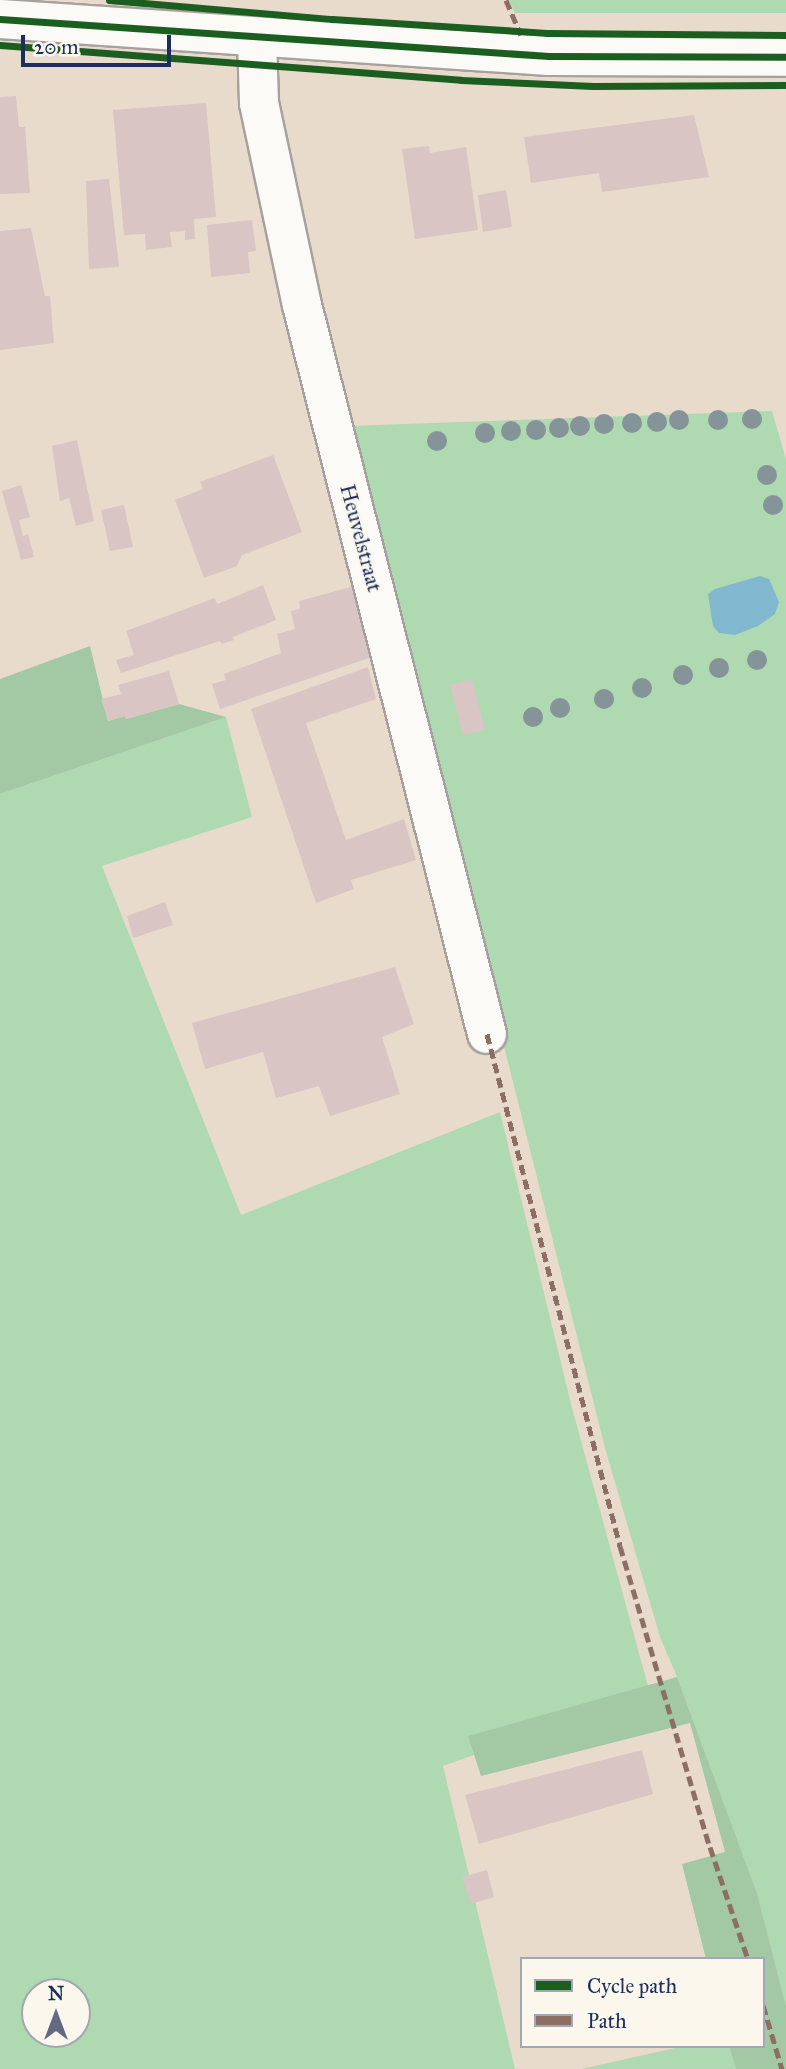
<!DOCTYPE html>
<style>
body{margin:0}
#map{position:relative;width:786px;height:2069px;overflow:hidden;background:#e9dbcc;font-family:"IM FELL Great Primer",serif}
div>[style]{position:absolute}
.green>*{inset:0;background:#afd9b1}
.forest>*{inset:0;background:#a2c8a4}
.water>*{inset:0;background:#81b8cf}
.building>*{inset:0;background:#d8c5c4}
.roads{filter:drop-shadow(2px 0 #a6a19e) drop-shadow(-2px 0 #a6a19e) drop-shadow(0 2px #a6a19e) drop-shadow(0 -2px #a6a19e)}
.minor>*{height:38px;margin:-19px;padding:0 19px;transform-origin:19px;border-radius:19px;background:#fcfaf7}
.quiet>*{height:5px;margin-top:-2.5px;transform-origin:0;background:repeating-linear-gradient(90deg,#8d6e63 0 10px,transparent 0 15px)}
.cycleway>*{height:7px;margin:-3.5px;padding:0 3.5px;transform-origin:3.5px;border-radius:3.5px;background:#1b5e20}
.trees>*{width:20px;height:20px;margin:-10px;border-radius:50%;background:#859498}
span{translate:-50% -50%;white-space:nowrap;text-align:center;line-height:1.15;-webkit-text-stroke:5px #fbf7ec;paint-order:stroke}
.street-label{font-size:21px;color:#1b2f5e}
.legend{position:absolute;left:520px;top:1957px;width:245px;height:91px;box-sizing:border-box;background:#fbf7ec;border:2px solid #a1a7b3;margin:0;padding:9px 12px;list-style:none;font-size:21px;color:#1b2f5e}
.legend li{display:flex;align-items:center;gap:14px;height:35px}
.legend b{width:35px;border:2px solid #a1a7b3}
.north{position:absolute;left:21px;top:1978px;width:70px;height:70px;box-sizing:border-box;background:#fbf7ec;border:2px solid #a1a7b3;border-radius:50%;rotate:0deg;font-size:19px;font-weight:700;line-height:28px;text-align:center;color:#1b2f5e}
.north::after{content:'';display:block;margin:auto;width:24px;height:32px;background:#636b84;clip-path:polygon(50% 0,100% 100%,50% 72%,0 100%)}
.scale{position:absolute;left:21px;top:35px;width:150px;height:32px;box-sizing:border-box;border:4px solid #1b2f5e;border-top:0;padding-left:9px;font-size:21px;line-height:24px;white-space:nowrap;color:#1b2f5e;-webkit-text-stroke:5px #fbf7ec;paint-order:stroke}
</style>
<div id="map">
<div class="green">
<div style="clip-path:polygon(509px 0,786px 0,786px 13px,515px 13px)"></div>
<div style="clip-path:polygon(772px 411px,786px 459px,786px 2006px,757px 1893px,677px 1677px,660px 1637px,605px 1448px,348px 426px)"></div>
<div style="clip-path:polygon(evenodd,226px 717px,252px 817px,102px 866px,241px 1215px,500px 1112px,571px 1404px,648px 1686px,469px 1736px,474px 1755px,443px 1766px,515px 2069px,0 2069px,0 794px,226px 717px,35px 1992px,77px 1992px,77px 2034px,35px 2034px,35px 1992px)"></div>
<div style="clip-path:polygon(684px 2046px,729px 2046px,736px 2069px,581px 2069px)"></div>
</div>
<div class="forest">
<div style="clip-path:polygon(90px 646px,108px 721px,125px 716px,126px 719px,179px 704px,226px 717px,0 794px,0 679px)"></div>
<div style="clip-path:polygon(677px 1677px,757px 1893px,786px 2006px,786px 2069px,736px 2069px,729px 2046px,763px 2046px,763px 1959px,706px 1959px,682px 1864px,725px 1852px,690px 1723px,481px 1776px,468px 1736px)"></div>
</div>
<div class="water">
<div style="clip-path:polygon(760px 576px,769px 579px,779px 602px,775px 614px,758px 626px,735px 635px,719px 633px,713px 626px,708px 594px,715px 589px)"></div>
</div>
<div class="building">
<div style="clip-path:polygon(16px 96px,19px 127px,25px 127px,30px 193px,0 194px,0 97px)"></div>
<div style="clip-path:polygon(206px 103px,216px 217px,194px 219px,195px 239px,185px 240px,185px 231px,170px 232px,172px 247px,146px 250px,145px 234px,124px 235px,113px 110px)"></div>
<div style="clip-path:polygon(694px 115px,709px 177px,602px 192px,599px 173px,531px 183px,524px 137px)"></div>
<div style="clip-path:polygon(429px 146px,430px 153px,466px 147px,478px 230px,415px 239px,402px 149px)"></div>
<div style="clip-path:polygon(109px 179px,119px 267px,89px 269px,86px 181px)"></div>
<div style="clip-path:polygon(506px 190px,512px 227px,483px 232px,478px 195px)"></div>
<div style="clip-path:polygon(252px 220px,256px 251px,248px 252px,250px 273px,211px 277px,207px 225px)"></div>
<div style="clip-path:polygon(31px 228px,45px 296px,50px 296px,54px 343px,0 350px,0 231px)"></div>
<div style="clip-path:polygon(77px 440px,94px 521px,76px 526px,69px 498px,60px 501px,52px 446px)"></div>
<div style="clip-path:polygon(273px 455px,302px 532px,242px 555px,237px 566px,204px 578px,175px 500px,203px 489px,200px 482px)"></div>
<div style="clip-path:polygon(21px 485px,30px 517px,19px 520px,23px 536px,28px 534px,34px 557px,21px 560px,2px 491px)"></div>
<div style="clip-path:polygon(124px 505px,133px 547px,110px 551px,101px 510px)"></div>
<div style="clip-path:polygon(263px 585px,276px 620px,233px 637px,234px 640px,222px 644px,220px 641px,121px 673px,116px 660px,134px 655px,126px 631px,215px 598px,217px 604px)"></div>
<div style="clip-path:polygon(358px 585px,375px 656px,220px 709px,212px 684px,226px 680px,224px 674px,281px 653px,277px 634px,295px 629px,291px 611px,300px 609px,299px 601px)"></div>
<div style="clip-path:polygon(368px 667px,376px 699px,306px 723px,346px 840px,404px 819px,416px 860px,351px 880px,354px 889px,316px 903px,251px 709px)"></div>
<div style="clip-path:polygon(169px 671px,179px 704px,126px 719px,125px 716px,108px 721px,101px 699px,121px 694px,118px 685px)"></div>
<div style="clip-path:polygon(472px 679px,485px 730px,463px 735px,450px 685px)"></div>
<div style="clip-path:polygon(165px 902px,173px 925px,133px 938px,127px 916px)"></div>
<div style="clip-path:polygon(395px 967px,414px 1024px,382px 1037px,400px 1094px,330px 1116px,319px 1086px,276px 1098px,263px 1052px,205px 1069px,192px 1023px)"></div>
<div style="clip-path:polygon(642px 1750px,653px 1794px,479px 1844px,465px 1795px)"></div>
<div style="clip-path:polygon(487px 1870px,494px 1897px,471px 1904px,462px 1877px)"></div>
</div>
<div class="roads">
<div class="minor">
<div style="left:0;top:19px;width:550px;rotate:3.86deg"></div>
<div style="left:549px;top:56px;width:237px;rotate:0.2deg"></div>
<div style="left:257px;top:39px;width:64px;rotate:88.2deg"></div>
<div style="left:259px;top:103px;width:207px;rotate:78deg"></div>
<div style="left:302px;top:305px;width:752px;rotate:75.76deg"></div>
</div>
</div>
<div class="quiet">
<div style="left:506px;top:0;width:38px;rotate:67deg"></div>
<div style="left:487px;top:1034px;width:529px;rotate:75.44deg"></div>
<div style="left:620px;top:1546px;width:314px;rotate:73.4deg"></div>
<div style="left:710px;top:1847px;width:118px;rotate:71.3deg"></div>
<div style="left:763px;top:2005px;width:67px;rotate:73.5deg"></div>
</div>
<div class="cycleway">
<div style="left:109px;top:0;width:224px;rotate:4.9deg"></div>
<div style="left:332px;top:19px;width:215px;rotate:3.7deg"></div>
<div style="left:547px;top:33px;width:239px;rotate:0.5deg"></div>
<div style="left:0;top:19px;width:550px;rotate:3.86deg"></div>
<div style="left:549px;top:56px;width:237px;rotate:0.2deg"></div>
<div style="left:0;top:45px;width:462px;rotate:4.3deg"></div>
<div style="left:461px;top:80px;width:132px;rotate:2.6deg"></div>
<div style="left:593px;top:86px;width:193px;rotate:-0.3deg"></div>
</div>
<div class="trees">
<div style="left:752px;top:419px"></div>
<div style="left:679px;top:420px"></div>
<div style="left:718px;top:420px"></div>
<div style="left:657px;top:422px"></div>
<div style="left:632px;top:423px"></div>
<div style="left:604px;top:424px"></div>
<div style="left:580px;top:426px"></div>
<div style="left:559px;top:428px"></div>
<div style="left:536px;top:430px"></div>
<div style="left:511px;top:431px"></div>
<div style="left:485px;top:433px"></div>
<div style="left:437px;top:441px"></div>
<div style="left:767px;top:475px"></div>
<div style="left:773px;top:505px"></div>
<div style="left:757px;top:660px"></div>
<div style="left:719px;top:668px"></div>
<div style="left:683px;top:675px"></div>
<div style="left:642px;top:688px"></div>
<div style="left:604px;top:699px"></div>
<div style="left:560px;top:708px"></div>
<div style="left:533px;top:717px"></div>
</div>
<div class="street-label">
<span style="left:361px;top:538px;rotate:75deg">Heuvelstraat</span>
</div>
<ul class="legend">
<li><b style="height:9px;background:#1b5e20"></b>Cycle path</li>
<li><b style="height:9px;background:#8d6e63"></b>Path</li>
</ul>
<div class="north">N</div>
<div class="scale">20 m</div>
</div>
